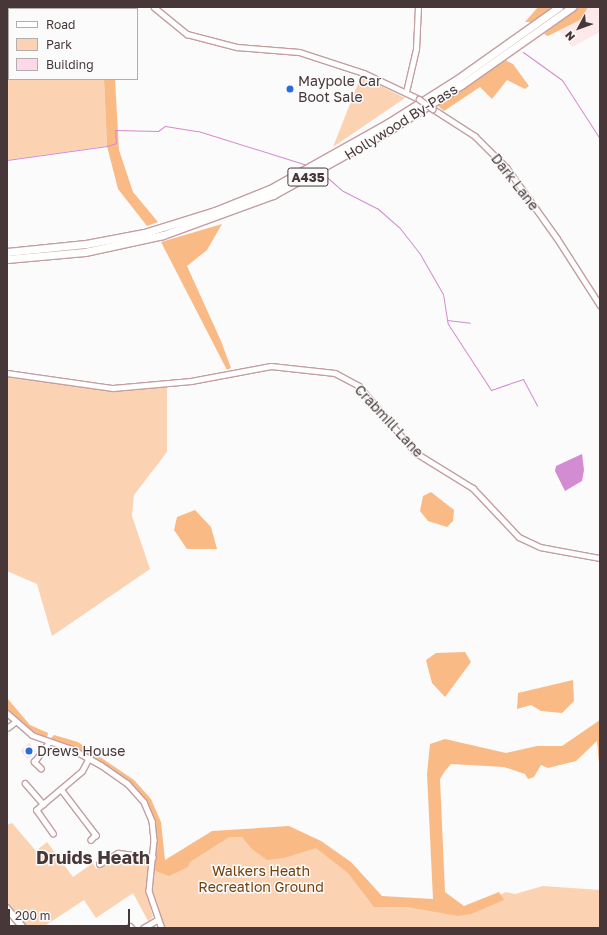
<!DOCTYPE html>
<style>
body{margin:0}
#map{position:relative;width:607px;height:935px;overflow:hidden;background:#fbfbfb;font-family:"Golos Text",sans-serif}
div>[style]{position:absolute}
.built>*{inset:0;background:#fde9ea}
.green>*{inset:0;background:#fbd2b2}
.forest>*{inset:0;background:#faba86}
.water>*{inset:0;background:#d38bd1}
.stream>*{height:1px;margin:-0.5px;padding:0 0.5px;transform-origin:0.5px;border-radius:0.5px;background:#d38bd1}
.building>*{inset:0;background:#fdd8e8}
.roads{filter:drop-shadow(1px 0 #c49ea1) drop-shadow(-1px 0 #c49ea1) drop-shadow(0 1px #c49ea1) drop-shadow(0 -1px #c49ea1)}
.minor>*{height:4.5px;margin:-2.25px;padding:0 2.25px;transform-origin:2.25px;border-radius:2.25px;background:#fff}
.tertiary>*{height:5.5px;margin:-2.75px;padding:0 2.75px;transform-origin:2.75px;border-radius:2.75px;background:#fff}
.trunk>*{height:7px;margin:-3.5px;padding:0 3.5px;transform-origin:3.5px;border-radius:3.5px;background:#fff}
.bridges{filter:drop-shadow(1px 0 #c49ea1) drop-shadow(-1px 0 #c49ea1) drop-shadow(0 1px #c49ea1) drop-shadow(0 -1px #c49ea1)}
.minor-bridge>*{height:4.5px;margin:-2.25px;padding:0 2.25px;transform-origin:2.25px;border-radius:2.25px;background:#fff}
.dots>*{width:11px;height:11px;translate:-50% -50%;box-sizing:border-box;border:2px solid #fbfbfb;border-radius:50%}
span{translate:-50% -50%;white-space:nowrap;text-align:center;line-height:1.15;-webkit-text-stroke:3px #fbfbfb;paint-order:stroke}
.shield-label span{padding:1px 3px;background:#fbfbfb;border:1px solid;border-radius:3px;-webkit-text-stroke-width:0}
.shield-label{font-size:13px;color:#473738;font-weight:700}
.poi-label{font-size:14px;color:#473738}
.left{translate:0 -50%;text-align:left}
.street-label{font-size:14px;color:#473738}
.park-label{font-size:14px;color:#73400c}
.district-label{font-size:18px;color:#473738;font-weight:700}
.frame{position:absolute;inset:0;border:8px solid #473738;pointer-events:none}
.legend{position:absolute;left:8px;top:8px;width:130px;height:72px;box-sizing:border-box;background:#fbfbfb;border:1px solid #b3adad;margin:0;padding:5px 7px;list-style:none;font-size:12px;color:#473738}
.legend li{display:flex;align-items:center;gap:8px;height:20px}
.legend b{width:20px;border:1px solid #b3adad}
.north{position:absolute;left:559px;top:8px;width:40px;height:40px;-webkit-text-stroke:3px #fbfbfb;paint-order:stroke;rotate:229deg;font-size:11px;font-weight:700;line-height:16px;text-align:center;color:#473738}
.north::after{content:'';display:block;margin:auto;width:14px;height:18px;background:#473738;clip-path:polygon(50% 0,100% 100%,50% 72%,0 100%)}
.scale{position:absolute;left:8px;top:909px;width:122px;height:18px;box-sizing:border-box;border:2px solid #473738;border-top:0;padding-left:5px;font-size:12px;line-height:14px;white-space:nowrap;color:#473738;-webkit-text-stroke:3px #fbfbfb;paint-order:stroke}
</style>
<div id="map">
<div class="built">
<div style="clip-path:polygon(588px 7px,600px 7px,600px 32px,572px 47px,559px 31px,580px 20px)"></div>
</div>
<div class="green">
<div style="clip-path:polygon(7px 7px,123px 9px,9px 9px,9px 79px,104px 79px,107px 146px,7px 160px)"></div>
<div style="clip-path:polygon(361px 76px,405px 98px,333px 147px)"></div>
<div style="clip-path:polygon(7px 377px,111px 391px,167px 384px,167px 452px,134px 495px,132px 516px,150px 569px,52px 636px,37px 584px,7px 571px)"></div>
<div style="clip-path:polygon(12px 823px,36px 851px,47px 842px,73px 877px,93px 863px,96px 869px,120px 856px,145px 858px,150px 864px,146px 890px,153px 917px,148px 921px,133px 893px,96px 918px,84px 900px,46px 925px,47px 928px,28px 928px,7px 904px,7px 825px)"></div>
<div style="clip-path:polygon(212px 831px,321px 841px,380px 900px,465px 912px,506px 892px,515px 894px,543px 886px,600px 890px,600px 928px,163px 928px,151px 895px,153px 870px,179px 869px)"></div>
</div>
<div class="forest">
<div style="clip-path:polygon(538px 7px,553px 7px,533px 22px,525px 22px)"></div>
<div style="clip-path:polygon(577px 7px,588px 7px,580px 20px,548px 36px,544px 34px)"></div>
<div style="clip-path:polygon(505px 60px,513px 64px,529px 86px,525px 89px,507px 80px,492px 99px,480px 87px,444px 111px,437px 105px)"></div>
<div style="clip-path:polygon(104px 79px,115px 79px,119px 150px,133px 192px,158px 222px,147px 226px,118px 189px,107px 146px)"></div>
<div style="clip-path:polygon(222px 224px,207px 250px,187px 266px,221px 341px,231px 368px,227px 370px,161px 242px)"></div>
<div style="clip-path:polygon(431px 492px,454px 510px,453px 521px,447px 527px,428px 521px,420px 511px,423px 496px)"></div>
<div style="clip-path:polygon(195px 510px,211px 527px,217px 549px,187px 549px,174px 530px,177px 517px)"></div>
<div style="clip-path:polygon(465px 652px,471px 662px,445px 697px,432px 683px,426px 660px,436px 653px)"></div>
<div style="clip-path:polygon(573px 680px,574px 701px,562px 713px,541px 711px,531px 705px,517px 709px,518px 693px)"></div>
<div style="clip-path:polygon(7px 698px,30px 725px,48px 733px,47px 738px,22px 726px,7px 711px)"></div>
<div style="clip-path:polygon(600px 720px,600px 775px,597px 741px,576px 761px,548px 768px,541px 765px,534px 777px,528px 779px,525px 774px,504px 767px,451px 764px,445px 771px,440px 779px,445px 892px,464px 906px,499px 892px,504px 900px,471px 914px,458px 916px,407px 907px,374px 907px,348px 873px,316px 848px,284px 858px,267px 860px,252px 849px,242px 837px,229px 837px,190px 862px,188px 867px,169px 876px,153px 870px,156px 826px,143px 798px,114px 772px,78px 749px,49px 740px,54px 735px,78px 742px,134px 780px,151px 799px,161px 822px,165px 860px,212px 831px,289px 826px,321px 841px,351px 862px,382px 896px,433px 899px,427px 774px,430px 744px,445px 739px,506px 753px,537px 746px,562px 746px)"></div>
</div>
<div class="water">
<div style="clip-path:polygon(582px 454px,584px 470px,582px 481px,565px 491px,555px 471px,556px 466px)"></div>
</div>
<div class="stream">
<div style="left:523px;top:52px;width:48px;rotate:35.7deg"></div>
<div style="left:562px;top:80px;width:70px;rotate:57.2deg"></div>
<div style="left:7px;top:160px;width:101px;rotate:-8deg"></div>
<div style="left:107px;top:146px;width:9px;rotate:-18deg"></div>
<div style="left:116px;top:143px;width:13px;rotate:-94deg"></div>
<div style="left:115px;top:130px;width:43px;rotate:1.3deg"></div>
<div style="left:158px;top:131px;width:9px;rotate:-36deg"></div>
<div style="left:165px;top:126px;width:33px;rotate:9deg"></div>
<div style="left:198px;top:131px;width:114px;rotate:17.3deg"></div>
<div style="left:321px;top:172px;width:29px;rotate:41deg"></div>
<div style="left:343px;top:191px;width:38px;rotate:27deg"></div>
<div style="left:377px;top:208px;width:29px;rotate:41deg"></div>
<div style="left:399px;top:227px;width:34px;rotate:52deg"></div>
<div style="left:420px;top:254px;width:46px;rotate:60.1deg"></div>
<div style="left:443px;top:294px;width:30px;rotate:81deg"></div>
<div style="left:448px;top:324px;width:79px;rotate:56.9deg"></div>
<div style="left:491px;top:390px;width:34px;rotate:-19deg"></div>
<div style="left:523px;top:379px;width:30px;rotate:62deg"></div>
<div style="left:447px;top:320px;width:23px;rotate:7deg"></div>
</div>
<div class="building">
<div style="clip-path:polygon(29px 743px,36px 751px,28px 759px,21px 751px)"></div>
</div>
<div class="roads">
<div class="minor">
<div style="left:154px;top:7px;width:43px;rotate:39.3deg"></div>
<div style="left:187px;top:34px;width:52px;rotate:14.6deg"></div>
<div style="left:237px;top:47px;width:62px;rotate:4.6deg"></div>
<div style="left:299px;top:52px;width:68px;rotate:17.9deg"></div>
<div style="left:364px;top:73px;width:61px;rotate:25.3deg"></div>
<div style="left:406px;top:92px;width:44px;rotate:-76.9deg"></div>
<div style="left:416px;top:49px;width:42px;rotate:-87.3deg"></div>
<div style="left:433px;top:109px;width:50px;rotate:32.7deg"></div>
<div style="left:475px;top:136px;width:45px;rotate:45deg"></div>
<div style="left:507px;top:168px;width:86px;rotate:54.5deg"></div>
<div style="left:557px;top:238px;width:80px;rotate:57.3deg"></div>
<div style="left:7px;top:373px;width:107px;rotate:8.1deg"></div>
<div style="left:113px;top:388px;width:78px;rotate:-5.1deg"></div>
<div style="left:191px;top:381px;width:81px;rotate:-10.6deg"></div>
<div style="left:271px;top:366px;width:64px;rotate:6.2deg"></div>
<div style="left:335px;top:373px;width:27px;rotate:28deg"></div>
<div style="left:359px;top:386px;width:88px;rotate:49.6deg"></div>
<div style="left:416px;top:453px;width:67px;rotate:31.6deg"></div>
<div style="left:473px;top:488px;width:67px;rotate:46.8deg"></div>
<div style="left:519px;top:537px;width:23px;rotate:25deg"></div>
<div style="left:540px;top:547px;width:61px;rotate:10.4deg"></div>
<div style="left:7px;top:713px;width:33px;rotate:41deg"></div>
<div style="left:32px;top:735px;width:42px;rotate:19.3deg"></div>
<div style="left:72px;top:749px;width:33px;rotate:29deg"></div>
<div style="left:101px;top:765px;width:32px;rotate:35deg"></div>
<div style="left:127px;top:783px;width:25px;rotate:48deg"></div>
<div style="left:144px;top:802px;width:21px;rotate:67deg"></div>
<div style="left:152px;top:821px;width:19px;rotate:84deg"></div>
<div style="left:154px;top:840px;width:51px;rotate:95.6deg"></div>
<div style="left:149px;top:891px;width:39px;rotate:71deg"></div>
<div style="left:7px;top:728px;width:10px;rotate:-37deg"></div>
<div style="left:41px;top:769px;width:10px;rotate:-135deg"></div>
<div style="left:34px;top:762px;width:25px;rotate:-53deg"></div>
<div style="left:25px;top:783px;width:28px;rotate:49deg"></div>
<div style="left:61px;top:789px;width:58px;rotate:52.7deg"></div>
<div style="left:96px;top:835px;width:7px;rotate:135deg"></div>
<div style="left:53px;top:834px;width:29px;rotate:-125deg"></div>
<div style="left:36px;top:810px;width:60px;rotate:-40.3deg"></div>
<div style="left:82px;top:771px;width:15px;rotate:-62deg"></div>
<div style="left:99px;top:864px;width:22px;rotate:-30deg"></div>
<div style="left:118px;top:853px;width:35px;rotate:7deg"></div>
<div style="left:130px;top:926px;width:3px;rotate:45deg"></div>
<div style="left:143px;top:928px;width:16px;rotate:-30deg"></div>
</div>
<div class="tertiary">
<div style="left:7px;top:908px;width:26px;rotate:50deg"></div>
</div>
<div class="trunk">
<div style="left:7px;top:252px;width:79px;rotate:-5.8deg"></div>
<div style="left:86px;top:244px;width:59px;rotate:-10.7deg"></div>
<div style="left:144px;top:233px;width:74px;rotate:-17.2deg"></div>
<div style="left:215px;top:211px;width:59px;rotate:-21.8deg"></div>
<div style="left:270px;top:189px;width:135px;rotate:-29.2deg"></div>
<div style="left:388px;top:123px;width:80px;rotate:-32.3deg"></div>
<div style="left:456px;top:80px;width:126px;rotate:-35.3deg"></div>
<div style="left:7px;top:259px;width:78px;rotate:-5.1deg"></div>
<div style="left:85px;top:252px;width:80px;rotate:-12.3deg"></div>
<div style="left:163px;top:235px;width:117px;rotate:-20deg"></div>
<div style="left:273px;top:195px;width:135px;rotate:-29.2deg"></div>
<div style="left:391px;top:129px;width:83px;rotate:-32.2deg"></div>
<div style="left:461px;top:85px;width:136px;rotate:-35.1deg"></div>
</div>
</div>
<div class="bridges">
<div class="minor-bridge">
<div style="left:419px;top:99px;width:17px;rotate:36deg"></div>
</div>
</div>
<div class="dots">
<div style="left:290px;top:89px;background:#276eda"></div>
<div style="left:29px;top:751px;background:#276eda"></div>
</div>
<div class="shield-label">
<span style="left:308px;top:177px">A435</span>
</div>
<div class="poi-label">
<span class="left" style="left:298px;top:89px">Maypole Car<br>Boot Sale</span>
<span class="left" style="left:37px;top:751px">Drews House</span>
</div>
<div class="street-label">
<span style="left:401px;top:122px;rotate:-32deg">Hollywood By-Pass</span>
<span style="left:515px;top:182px;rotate:52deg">Dark Lane</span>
<span style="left:389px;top:421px;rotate:47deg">Crabmill Lane</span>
</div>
<div class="park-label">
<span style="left:261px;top:879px">Walkers Heath<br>Recreation Ground</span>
</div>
<div class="district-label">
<span style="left:93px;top:857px">Druids Heath</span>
</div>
<div class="frame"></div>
<ul class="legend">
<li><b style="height:5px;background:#fff"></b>Road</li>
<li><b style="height:11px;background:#fbd2b2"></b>Park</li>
<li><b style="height:11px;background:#fdd8e8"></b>Building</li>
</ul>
<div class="north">N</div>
<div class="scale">200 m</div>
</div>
